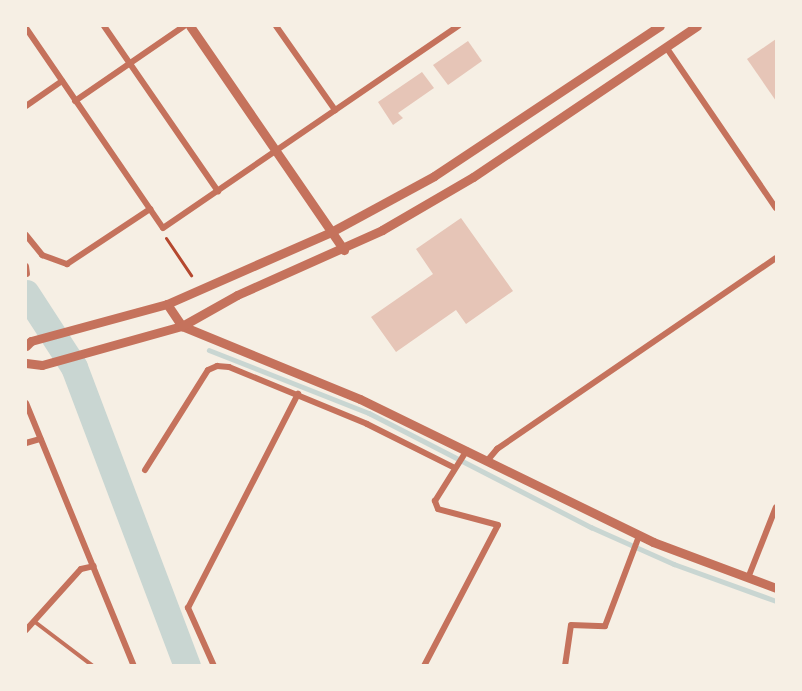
<!DOCTYPE html>
<style>
body{margin:0}
#map{position:relative;width:802px;height:691px;overflow:hidden;background:#f6efe4;font-family:"Libre Baskerville",serif}
div>[style]{position:absolute}
.stream>*{height:4.5px;margin:-2.25px;padding:0 2.25px;transform-origin:2.25px;border-radius:2.25px;background:#c9d6d2}
.river>*{height:27px;margin:-13.5px;padding:0 13.5px;transform-origin:13.5px;border-radius:13.5px;background:#c9d6d2}
.building>*{inset:0;background:#e6c5b7}
.path>*{height:3px;margin:-1.5px;padding:0 1.5px;transform-origin:1.5px;border-radius:1.5px;background:#b5482f}
.service>*{height:4px;margin:-2px;padding:0 2px;transform-origin:2px;border-radius:2px;background:#c5725c}
.minor>*{height:6px;margin:-3px;padding:0 3px;transform-origin:3px;border-radius:3px;background:#c5725c}
.tertiary>*{height:9px;margin:-4.5px;padding:0 4.5px;transform-origin:4.5px;border-radius:4.5px;background:#c5725c}
span{translate:-50% -50%;white-space:nowrap;text-align:center;line-height:1.15;-webkit-text-stroke:4.5px #f6efe4;paint-order:stroke}
.frame{position:absolute;inset:0;border:27px solid #f6efe4;pointer-events:none}
</style>
<div id="map">
<div class="stream">
<div style="left:209px;top:350px;width:172px;rotate:21.5deg"></div>
<div style="left:369px;top:413px;width:250px;rotate:27.2deg"></div>
<div style="left:591px;top:527px;width:91px;rotate:24deg"></div>
<div style="left:674px;top:564px;width:109px;rotate:19.9deg"></div>
</div>
<div class="river">
<div style="left:26px;top:293px;width:88px;rotate:57deg"></div>
<div style="left:74px;top:367px;width:320px;rotate:69.3deg"></div>
</div>
<div class="building">
<div style="clip-path:polygon(776px 39px,776px 101px,747px 59px)"></div>
<div style="clip-path:polygon(468px 41px,482px 61px,448px 85px,433px 65px)"></div>
<div style="clip-path:polygon(422px 72px,434px 88px,398px 113px,403px 118px,393px 125px,378px 102px)"></div>
<div style="clip-path:polygon(461px 218px,513px 291px,466px 324px,456px 310px,396px 352px,371px 317px,433px 274px,416px 249px)"></div>
</div>
<div class="path">
<div style="left:166px;top:238px;width:45px;rotate:56deg"></div>
</div>
<div class="service">
<div style="left:35px;top:622px;width:73px;rotate:37.2deg"></div>
</div>
<div class="minor">
<div style="left:104px;top:26px;width:201px;rotate:55.4deg"></div>
<div style="left:276px;top:26px;width:103px;rotate:54.9deg"></div>
<div style="left:26px;top:28px;width:242px;rotate:55.6deg"></div>
<div style="left:163px;top:228px;width:358px;rotate:-34.4deg"></div>
<div style="left:666px;top:47px;width:195px;rotate:55.7deg"></div>
<div style="left:75px;top:101px;width:132px;rotate:-34.5deg"></div>
<div style="left:26px;top:106px;width:44px;rotate:-34.8deg"></div>
<div style="left:26px;top:235px;width:26px;rotate:51deg"></div>
<div style="left:42px;top:255px;width:27px;rotate:20deg"></div>
<div style="left:67px;top:264px;width:100px;rotate:-33.5deg"></div>
<div style="left:26px;top:266px;width:8px;rotate:83deg"></div>
<div style="left:26px;top:403px;width:284px;rotate:67.7deg"></div>
<div style="left:26px;top:443px;width:15px;rotate:-16deg"></div>
<div style="left:487px;top:461px;width:16px;rotate:-50deg"></div>
<div style="left:497px;top:449px;width:338px;rotate:-34.4deg"></div>
<div style="left:145px;top:470px;width:118px;rotate:-57.8deg"></div>
<div style="left:208px;top:370px;width:10px;rotate:-24deg"></div>
<div style="left:217px;top:366px;width:12px;rotate:5deg"></div>
<div style="left:229px;top:367px;width:149px;rotate:22.4deg"></div>
<div style="left:367px;top:424px;width:98px;rotate:26.6deg"></div>
<div style="left:748px;top:578px;width:76px;rotate:-68.5deg"></div>
<div style="left:26px;top:630px;width:82px;rotate:-48deg"></div>
<div style="left:81px;top:569px;width:13px;rotate:-13deg"></div>
<div style="left:214px;top:666px;width:64px;rotate:-114.1deg"></div>
<div style="left:188px;top:608px;width:241px;rotate:-62.8deg"></div>
<div style="left:424px;top:666px;width:159px;rotate:-62.3deg"></div>
<div style="left:498px;top:525px;width:62px;rotate:-165.1deg"></div>
<div style="left:438px;top:509px;width:9px;rotate:-111deg"></div>
<div style="left:435px;top:501px;width:60px;rotate:-57.9deg"></div>
<div style="left:565px;top:666px;width:41px;rotate:-81.7deg"></div>
<div style="left:571px;top:625px;width:34px;rotate:2deg"></div>
<div style="left:605px;top:626px;width:96px;rotate:-69.3deg"></div>
</div>
<div class="tertiary">
<div style="left:190px;top:26px;width:272px;rotate:55.5deg"></div>
<div style="left:167px;top:304px;width:27px;rotate:56deg"></div>
<div style="left:182px;top:326px;width:192px;rotate:22.3deg"></div>
<div style="left:360px;top:399px;width:326px;rotate:26deg"></div>
<div style="left:653px;top:542px;width:131px;rotate:20.5deg"></div>
<div style="left:26px;top:346px;width:7px;rotate:-45deg"></div>
<div style="left:31px;top:341px;width:141px;rotate:-15.2deg"></div>
<div style="left:167px;top:304px;width:179px;rotate:-23.7deg"></div>
<div style="left:331px;top:232px;width:117px;rotate:-28.5deg"></div>
<div style="left:434px;top:176px;width:271px;rotate:-33.6deg"></div>
<div style="left:26px;top:363px;width:16px;rotate:7deg"></div>
<div style="left:42px;top:365px;width:145px;rotate:-15.6deg"></div>
<div style="left:182px;top:326px;width:63px;rotate:-29.4deg"></div>
<div style="left:237px;top:295px;width:159px;rotate:-24.1deg"></div>
<div style="left:382px;top:230px;width:105px;rotate:-30.2deg"></div>
<div style="left:473px;top:177px;width:270px;rotate:-34deg"></div>
</div>
<div class="frame"></div>
</div>
